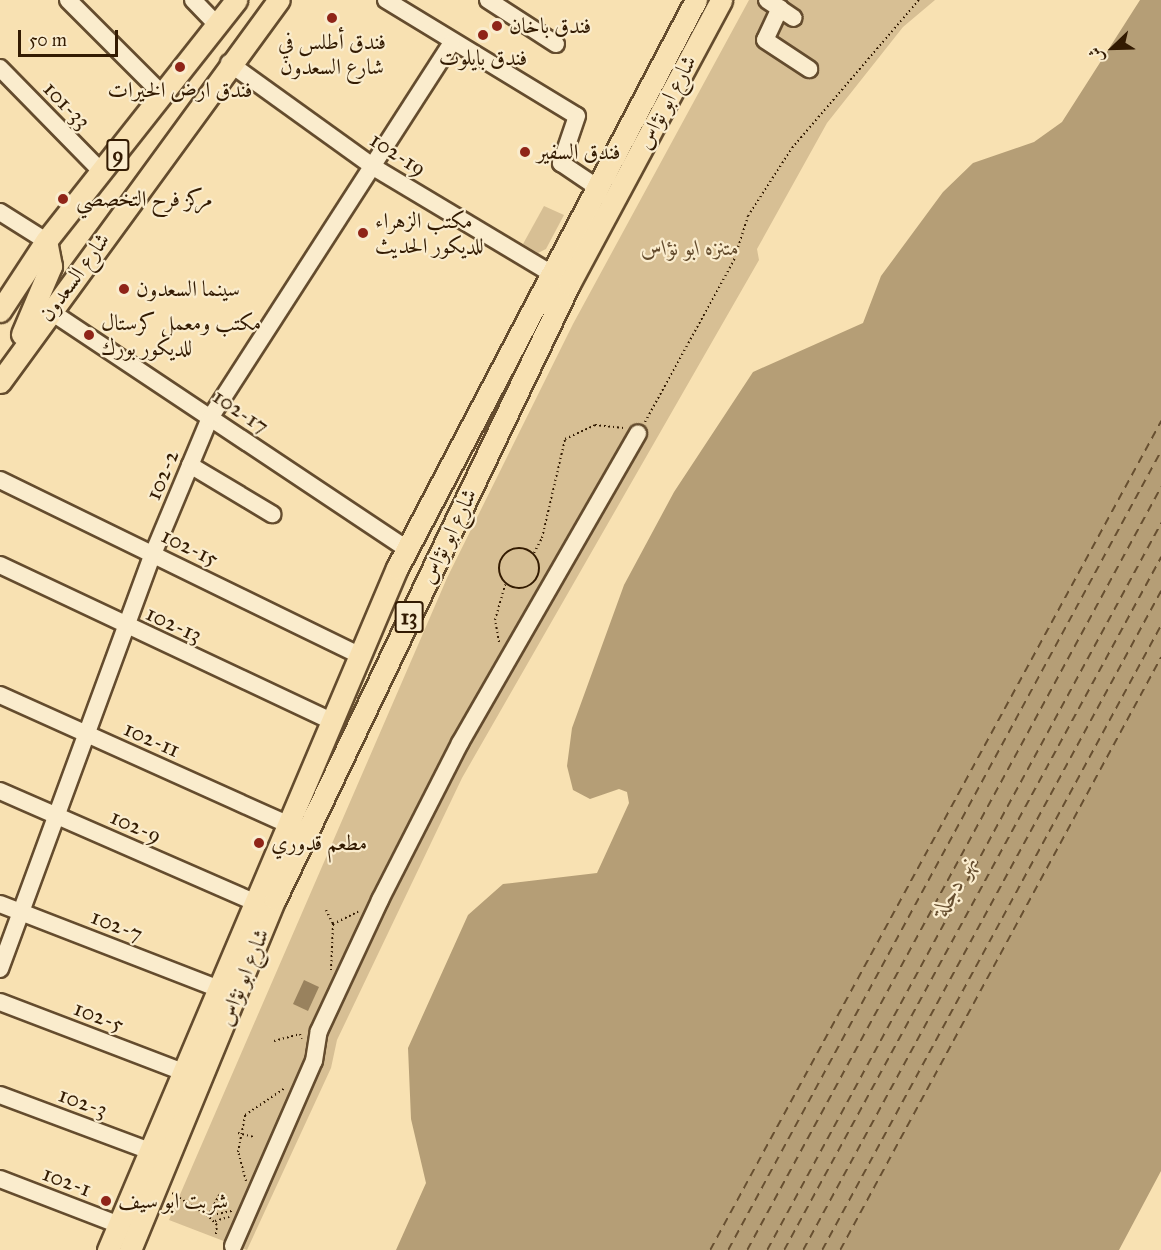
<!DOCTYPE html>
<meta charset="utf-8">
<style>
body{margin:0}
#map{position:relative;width:1161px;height:1250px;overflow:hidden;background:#f8e1b2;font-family:"IM FELL Great Primer",Amiri,serif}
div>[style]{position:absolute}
.green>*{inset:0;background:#d7bf94}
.water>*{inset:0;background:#b59e76}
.ferry>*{height:1.5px;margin-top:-0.75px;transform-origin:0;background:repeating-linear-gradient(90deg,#674f30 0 8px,transparent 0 14px)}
.building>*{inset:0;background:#99825e}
.path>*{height:2px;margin-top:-1px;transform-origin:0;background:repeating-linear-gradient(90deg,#331b02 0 1.5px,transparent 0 4.5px)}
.path>.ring{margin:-1px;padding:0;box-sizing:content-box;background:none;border:2px solid #331b02;border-radius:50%}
.roads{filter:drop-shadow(2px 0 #644c2e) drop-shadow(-2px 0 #644c2e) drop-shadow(0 2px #644c2e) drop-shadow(0 -2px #644c2e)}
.minor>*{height:16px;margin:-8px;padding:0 8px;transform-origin:8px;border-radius:8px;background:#faeccd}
.major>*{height:21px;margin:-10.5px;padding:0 10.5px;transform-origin:10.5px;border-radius:10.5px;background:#f8e1b2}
.dots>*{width:16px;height:16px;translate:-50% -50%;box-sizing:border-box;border:3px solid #faeccd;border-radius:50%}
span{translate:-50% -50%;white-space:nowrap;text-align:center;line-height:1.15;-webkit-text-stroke:4.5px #faeccd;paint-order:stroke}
.shield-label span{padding:2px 4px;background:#faeccd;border:2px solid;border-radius:4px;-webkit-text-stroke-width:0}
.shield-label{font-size:21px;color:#331b02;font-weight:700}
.poi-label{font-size:22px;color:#331b02}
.left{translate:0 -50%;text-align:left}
.street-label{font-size:22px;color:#331b02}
.park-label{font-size:22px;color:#644c2e;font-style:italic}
.water-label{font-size:24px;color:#674f30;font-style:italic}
.north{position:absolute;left:1083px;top:18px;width:60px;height:60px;-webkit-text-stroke:4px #faeccd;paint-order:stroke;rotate:247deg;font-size:16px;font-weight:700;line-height:24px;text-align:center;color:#331b02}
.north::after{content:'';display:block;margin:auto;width:21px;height:27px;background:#331b02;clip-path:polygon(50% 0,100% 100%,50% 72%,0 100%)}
.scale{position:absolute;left:18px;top:30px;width:100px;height:27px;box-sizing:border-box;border:3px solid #331b02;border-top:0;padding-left:8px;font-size:18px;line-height:21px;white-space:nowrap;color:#331b02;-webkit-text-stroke:4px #faeccd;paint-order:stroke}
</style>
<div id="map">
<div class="green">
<div style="clip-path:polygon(749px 0,935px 0,903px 27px,827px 123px,757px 249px,759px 260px,462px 778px,337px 1040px,331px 1068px,247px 1250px,169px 1220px,447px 578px,573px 324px)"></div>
<div style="clip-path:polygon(544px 206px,564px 215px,546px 249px,538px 253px,523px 244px)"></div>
</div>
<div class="water">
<div style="clip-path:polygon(1140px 0,1161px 0,1161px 1171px,1119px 1250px,396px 1250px,426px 1183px,411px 1119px,408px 1048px,468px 915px,503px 884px,597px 873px,629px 803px,627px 792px,619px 789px,590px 799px,573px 790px,567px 766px,572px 728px,624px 585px,674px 492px,753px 372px,863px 323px,881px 276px,943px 192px,973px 163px,1034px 142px,1062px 122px)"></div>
</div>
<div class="ferry">
<div style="left:710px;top:1250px;width:944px;rotate:-61.45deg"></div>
<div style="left:728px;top:1250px;width:909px;rotate:-61.55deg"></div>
<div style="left:747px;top:1250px;width:868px;rotate:-61.52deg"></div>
<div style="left:767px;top:1250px;width:827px;rotate:-61.54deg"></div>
<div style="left:784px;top:1250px;width:789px;rotate:-61.45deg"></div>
<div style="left:803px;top:1250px;width:750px;rotate:-61.49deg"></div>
<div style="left:822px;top:1250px;width:711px;rotate:-61.52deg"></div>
<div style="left:840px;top:1250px;width:674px;rotate:-61.57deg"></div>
</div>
<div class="building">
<div style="clip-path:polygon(304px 980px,319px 987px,308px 1011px,293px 1004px)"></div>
</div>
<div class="path">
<div style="left:645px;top:422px;width:185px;rotate:-61.2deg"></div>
<div style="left:734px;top:260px;width:46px;rotate:-72.3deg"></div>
<div style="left:748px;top:216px;width:81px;rotate:-57.1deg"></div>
<div style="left:792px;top:148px;width:195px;rotate:-49.4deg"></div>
<div class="ring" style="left:499px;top:548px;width:38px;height:38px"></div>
<div style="left:534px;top:553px;width:17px;rotate:-62deg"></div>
<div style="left:542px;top:538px;width:102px;rotate:-76.9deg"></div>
<div style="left:565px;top:439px;width:33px;rotate:-25deg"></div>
<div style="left:595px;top:425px;width:29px;rotate:6deg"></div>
<div style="left:499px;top:642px;width:22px;rotate:-100deg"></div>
<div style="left:495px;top:620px;width:37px;rotate:-74deg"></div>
<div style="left:326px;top:910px;width:16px;rotate:63deg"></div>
<div style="left:333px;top:924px;width:46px;rotate:92.5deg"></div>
<div style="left:333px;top:924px;width:28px;rotate:-26deg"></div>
<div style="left:274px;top:1041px;width:27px;rotate:-15deg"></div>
<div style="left:300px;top:1034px;width:5px;rotate:68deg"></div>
<div style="left:238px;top:1133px;width:16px;rotate:14deg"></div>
<div style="left:246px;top:1181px;width:30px;rotate:-105deg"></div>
<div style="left:238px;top:1152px;width:38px;rotate:-79deg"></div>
<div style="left:245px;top:1115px;width:48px;rotate:-34deg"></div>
<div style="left:172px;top:1193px;width:43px;rotate:32.6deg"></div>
<div style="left:208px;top:1216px;width:25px;rotate:-12deg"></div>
<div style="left:215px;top:1221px;width:15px;rotate:-16deg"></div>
<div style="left:216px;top:1234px;width:9px;rotate:-84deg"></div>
<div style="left:217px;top:1225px;width:13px;rotate:-135deg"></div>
<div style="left:208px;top:1216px;width:24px;rotate:-62deg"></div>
</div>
<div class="roads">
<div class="minor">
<div style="left:68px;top:0;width:134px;rotate:45deg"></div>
<div style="left:193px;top:0;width:35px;rotate:46deg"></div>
<div style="left:386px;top:0;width:223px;rotate:31.3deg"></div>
<div style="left:577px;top:116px;width:50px;rotate:108.8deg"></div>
<div style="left:561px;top:163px;width:41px;rotate:34.1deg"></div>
<div style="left:488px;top:0;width:81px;rotate:32.9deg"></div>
<div style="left:767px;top:0;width:32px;rotate:34deg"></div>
<div style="left:780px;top:8px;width:35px;rotate:115deg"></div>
<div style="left:765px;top:40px;width:53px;rotate:33.4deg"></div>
<div style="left:229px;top:63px;width:180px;rotate:35.7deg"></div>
<div style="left:375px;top:168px;width:203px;rotate:30.9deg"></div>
<div style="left:0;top:68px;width:147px;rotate:45.6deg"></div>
<div style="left:0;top:212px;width:54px;rotate:32.2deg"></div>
<div style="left:50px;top:311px;width:429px;rotate:33.7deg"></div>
<div style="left:190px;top:465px;width:96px;rotate:30.9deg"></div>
<div style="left:0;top:480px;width:399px;rotate:26deg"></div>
<div style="left:0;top:565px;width:365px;rotate:25.2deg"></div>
<div style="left:0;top:695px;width:312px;rotate:24.2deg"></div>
<div style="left:0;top:791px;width:277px;rotate:23.6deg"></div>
<div style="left:0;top:904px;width:233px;rotate:21.2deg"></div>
<div style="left:0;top:969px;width:442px;rotate:-69.8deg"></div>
<div style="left:153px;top:554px;width:147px;rotate:-67.3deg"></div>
<div style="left:210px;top:418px;width:446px;rotate:-57.2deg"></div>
<div style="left:0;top:1002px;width:196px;rotate:20.9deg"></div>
<div style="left:0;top:1095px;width:160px;rotate:20.5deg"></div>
<div style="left:0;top:1179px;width:128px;rotate:21.1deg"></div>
<div style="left:233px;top:1246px;width:202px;rotate:-66.4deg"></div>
<div style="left:314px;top:1061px;width:30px;rotate:-81deg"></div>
<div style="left:319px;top:1031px;width:145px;rotate:-65deg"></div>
<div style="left:380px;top:900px;width:176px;rotate:-63deg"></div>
<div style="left:460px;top:743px;width:357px;rotate:-60.1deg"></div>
</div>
<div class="major">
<div style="left:0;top:311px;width:84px;rotate:-56.7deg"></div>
<div style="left:46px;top:241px;width:307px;rotate:-51.7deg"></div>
<div style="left:22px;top:334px;width:74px;rotate:-66.9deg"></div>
<div style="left:51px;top:266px;width:25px;rotate:-101deg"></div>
<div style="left:0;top:382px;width:473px;rotate:-53.9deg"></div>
<div style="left:108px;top:1250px;width:741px;rotate:-67.04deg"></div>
<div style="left:397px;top:568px;width:642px;rotate:-62.24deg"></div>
<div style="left:130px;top:1250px;width:380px;rotate:-67.6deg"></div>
<div style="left:275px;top:899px;width:682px;rotate:-64.45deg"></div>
<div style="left:569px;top:284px;width:322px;rotate:-61.8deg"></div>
</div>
</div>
<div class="dots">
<div style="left:332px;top:18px;background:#8f2418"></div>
<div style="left:497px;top:26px;background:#8f2418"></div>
<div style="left:483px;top:35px;background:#8f2418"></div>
<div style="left:180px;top:67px;background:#8f2418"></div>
<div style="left:525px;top:152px;background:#8f2418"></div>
<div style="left:63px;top:199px;background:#8f2418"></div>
<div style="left:363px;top:233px;background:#8f2418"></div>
<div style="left:124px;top:289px;background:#8f2418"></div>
<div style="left:89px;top:335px;background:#8f2418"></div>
<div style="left:259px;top:843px;background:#8f2418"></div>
<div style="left:106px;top:1201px;background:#8f2418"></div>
</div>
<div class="shield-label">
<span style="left:118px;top:155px">9</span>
<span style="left:409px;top:617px">13</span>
</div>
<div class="poi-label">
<span class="left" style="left:509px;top:26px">فندق باخان</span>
<span style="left:332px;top:54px">فندق أطلس في<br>شارع السعدون</span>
<span style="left:483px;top:58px">فندق بايلوت</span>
<span style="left:180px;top:90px">فندق ارض الخيرات</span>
<span class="left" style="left:537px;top:152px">فندق السفير</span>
<span class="left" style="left:76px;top:199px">مركز فرح التخصصي</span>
<span class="left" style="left:375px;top:233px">مكتب الزهراء<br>للديكور الحديث</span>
<span class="left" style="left:136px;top:289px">سينما السعدون</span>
<span class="left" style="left:101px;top:335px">مكتب ومعمل كرستال<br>للديكور بورك</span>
<span class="left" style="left:271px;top:843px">مطعم قدوري</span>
<span class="left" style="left:118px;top:1201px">شربت ابو سيف</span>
</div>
<div class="street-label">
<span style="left:666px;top:102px;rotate:-62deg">شارع ابو نؤاس</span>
<span style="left:67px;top:105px;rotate:46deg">101-33</span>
<span style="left:398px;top:154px;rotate:33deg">102-19</span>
<span style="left:74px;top:277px;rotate:-54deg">شارع السعدون</span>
<span style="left:241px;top:411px;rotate:34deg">102-17</span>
<span style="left:162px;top:475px;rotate:-67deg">102-2</span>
<span style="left:448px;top:536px;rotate:-64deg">شارع ابو نؤاس</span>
<span style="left:190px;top:547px;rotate:26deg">102-15</span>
<span style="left:174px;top:624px;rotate:25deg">102-13</span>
<span style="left:152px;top:739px;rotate:24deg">102-11</span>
<span style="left:136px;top:826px;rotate:24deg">102-9</span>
<span style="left:117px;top:925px;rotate:21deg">102-7</span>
<span style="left:243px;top:977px;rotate:-68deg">شارع ابو نؤاس</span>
<span style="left:99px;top:1016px;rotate:21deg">102-5</span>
<span style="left:83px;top:1102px;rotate:20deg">102-3</span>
<span style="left:67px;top:1181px;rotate:21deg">102-1</span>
</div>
<div class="park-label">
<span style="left:690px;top:248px">متنزه ابو نؤاس</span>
</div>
<div class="water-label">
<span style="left:955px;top:886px;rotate:-61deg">نهر دجلة</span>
</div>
<div class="north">ش</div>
<div class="scale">50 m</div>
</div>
